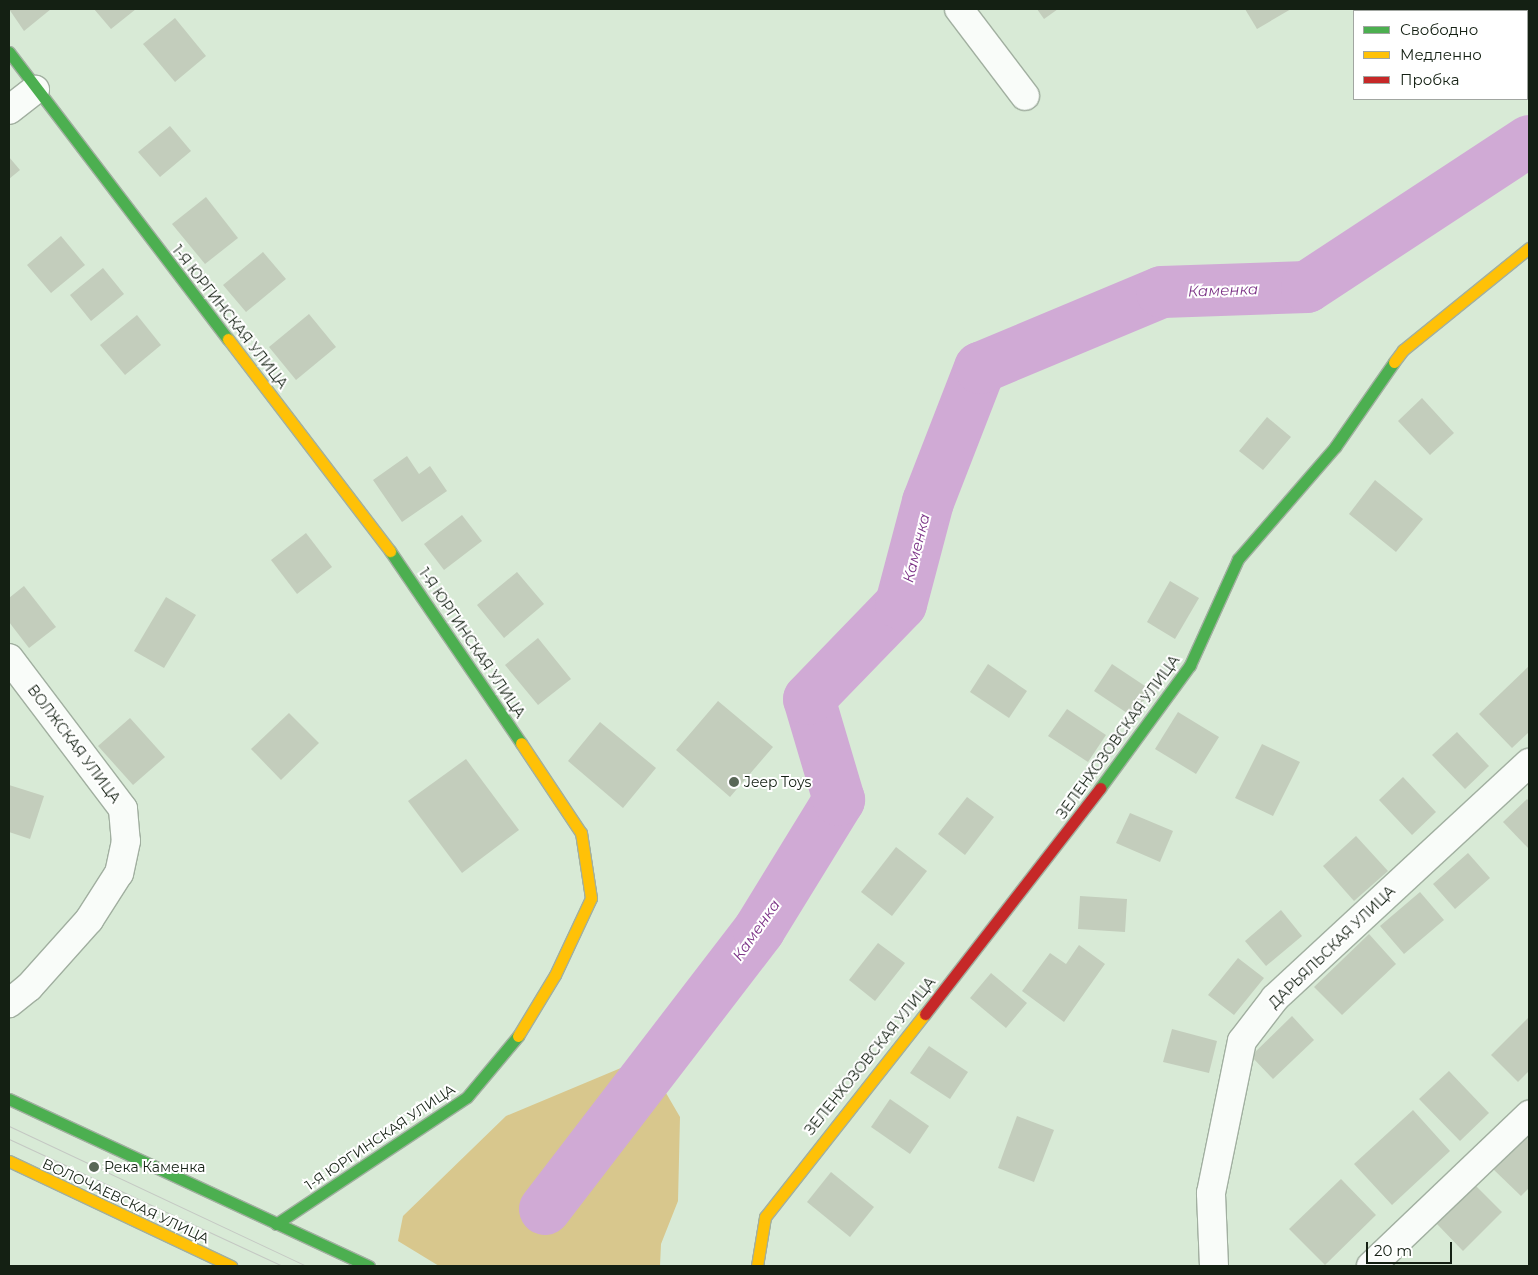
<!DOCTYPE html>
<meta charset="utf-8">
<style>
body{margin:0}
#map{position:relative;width:1538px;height:1275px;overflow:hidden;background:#d8ead6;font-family:Montserrat,sans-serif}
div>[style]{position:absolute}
.forest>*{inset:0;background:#d8c78d}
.river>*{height:52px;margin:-26px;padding:0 26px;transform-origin:26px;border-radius:26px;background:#d0aad5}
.building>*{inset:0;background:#c3cdbc}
.roads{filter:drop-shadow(1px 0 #a1afa0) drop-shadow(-1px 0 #a1afa0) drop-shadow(0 1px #a1afa0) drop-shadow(0 -1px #a1afa0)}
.street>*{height:28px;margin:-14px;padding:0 14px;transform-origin:14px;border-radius:14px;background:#f9fcf9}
.fast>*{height:11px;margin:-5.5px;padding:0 5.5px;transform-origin:5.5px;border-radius:5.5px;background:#4caf50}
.slow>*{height:11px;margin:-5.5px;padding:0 5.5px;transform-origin:5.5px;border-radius:5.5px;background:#ffc107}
.jam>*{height:11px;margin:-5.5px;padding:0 5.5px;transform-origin:5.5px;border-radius:5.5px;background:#c62828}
.tram>*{height:1px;margin:-0.5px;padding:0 0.5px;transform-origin:0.5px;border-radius:0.5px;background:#c4c8c3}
.dots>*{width:14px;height:14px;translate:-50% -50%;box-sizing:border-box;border:2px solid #fff;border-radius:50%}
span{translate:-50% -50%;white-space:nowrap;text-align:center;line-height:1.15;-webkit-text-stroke:4px #fff;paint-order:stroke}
.street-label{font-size:14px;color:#142013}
.poi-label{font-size:14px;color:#142013}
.left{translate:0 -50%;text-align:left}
.water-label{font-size:15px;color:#7b3286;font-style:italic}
.frame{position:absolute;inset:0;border:10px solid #142013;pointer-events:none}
.legend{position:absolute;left:1353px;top:10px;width:175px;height:90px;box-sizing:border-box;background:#fff;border:1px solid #a1a6a1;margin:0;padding:6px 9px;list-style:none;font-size:15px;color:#142013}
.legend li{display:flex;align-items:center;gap:10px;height:25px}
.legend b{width:25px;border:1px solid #a1a6a1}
.scale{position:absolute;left:1366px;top:1242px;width:86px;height:22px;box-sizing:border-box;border:2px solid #142013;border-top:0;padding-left:6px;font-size:15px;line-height:18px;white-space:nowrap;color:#142013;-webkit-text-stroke:4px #fff;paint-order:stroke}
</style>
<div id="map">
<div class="forest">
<div style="clip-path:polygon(628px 1065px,659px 1081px,680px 1117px,678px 1201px,661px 1244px,660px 1266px,439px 1266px,398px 1241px,403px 1216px,506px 1116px)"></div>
</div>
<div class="river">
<div style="left:545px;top:1209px;width:352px;rotate:-52.5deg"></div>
<div style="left:759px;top:930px;width:153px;rotate:-58.4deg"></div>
<div style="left:839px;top:800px;width:105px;rotate:-106.5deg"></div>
<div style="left:809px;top:699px;width:132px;rotate:-45.9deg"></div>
<div style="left:901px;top:604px;width:106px;rotate:-75.2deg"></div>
<div style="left:928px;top:502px;width:144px;rotate:-68.8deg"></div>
<div style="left:980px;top:368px;width:197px;rotate:-22.7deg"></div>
<div style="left:1162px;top:292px;width:145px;rotate:-2deg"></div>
<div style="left:1307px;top:287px;width:266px;rotate:-33.3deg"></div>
</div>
<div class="building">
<div style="clip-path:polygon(9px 9px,51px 9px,24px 31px)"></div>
<div style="clip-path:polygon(94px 9px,136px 9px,111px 29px)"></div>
<div style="clip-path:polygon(1037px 9px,1058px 9px,1044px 19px)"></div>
<div style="clip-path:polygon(1245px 9px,1291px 9px,1257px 29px)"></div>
<div style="clip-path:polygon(175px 18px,206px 56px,175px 82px,143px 44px)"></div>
<div style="clip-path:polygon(170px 126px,191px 151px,160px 177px,138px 152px)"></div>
<div style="clip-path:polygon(9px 157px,20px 170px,9px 179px)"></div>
<div style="clip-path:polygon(206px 197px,238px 238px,205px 264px,172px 224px)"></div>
<div style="clip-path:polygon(61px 236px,85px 265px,51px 293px,27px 265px)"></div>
<div style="clip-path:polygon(263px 252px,286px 279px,246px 312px,223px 285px)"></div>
<div style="clip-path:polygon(103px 268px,124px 294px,91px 321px,70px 295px)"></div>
<div style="clip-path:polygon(309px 314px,336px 347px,296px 380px,269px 347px)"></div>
<div style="clip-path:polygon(137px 315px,161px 345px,125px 375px,100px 345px)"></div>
<div style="clip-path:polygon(1422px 398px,1454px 433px,1430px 455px,1398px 421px)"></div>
<div style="clip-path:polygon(1267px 417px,1291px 437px,1263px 470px,1239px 451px)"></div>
<div style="clip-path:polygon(407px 456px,419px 474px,430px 466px,447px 491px,402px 522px,373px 480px)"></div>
<div style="clip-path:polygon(1375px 480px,1423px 519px,1396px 552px,1349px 514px)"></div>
<div style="clip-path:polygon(462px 515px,482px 541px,444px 570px,424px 544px)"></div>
<div style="clip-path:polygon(306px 533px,332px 567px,297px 594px,271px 560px)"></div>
<div style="clip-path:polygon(517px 572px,544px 604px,504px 638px,477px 605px)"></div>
<div style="clip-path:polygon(1170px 581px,1199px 598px,1175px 639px,1147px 622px)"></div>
<div style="clip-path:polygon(24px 586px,56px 627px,29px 648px,9px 622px,9px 598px)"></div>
<div style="clip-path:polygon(166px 597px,196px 615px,164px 668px,134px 651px)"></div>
<div style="clip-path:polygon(538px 638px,571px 679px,538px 705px,505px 665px)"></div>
<div style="clip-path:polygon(988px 664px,1027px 691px,1009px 718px,970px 692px)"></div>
<div style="clip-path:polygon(1112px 664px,1151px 690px,1133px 717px,1094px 691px)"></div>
<div style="clip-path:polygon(1529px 666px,1529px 732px,1512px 748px,1479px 714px)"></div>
<div style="clip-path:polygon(718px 701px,773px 747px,730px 797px,676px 750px)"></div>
<div style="clip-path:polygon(1067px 709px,1106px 735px,1088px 762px,1048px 736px)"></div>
<div style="clip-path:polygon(1178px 712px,1219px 737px,1196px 774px,1155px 749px)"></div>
<div style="clip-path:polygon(289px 713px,319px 743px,281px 780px,251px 749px)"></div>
<div style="clip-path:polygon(130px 718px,165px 757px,133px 785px,98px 746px)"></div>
<div style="clip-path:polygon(600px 722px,656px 768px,623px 808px,568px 761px)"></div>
<div style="clip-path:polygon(1457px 732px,1489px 766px,1465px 789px,1432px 755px)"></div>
<div style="clip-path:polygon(1262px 744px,1300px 762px,1273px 816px,1235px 798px)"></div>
<div style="clip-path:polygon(466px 759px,519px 830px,462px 873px,408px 801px)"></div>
<div style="clip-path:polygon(1403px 777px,1436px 812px,1412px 835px,1379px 800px)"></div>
<div style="clip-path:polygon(9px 785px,44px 796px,30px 839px,9px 832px)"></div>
<div style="clip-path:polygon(967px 797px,994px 817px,965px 855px,938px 834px)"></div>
<div style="clip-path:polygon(1527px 799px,1529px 801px,1529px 849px,1503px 822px)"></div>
<div style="clip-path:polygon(1130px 813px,1173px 831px,1160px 862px,1116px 843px)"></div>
<div style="clip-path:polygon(1356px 836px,1388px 871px,1354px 901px,1323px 866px)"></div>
<div style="clip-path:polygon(896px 847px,927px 871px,892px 916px,861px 892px)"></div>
<div style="clip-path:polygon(1468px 853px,1490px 878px,1455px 909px,1433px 884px)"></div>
<div style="clip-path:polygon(1420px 892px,1444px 920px,1404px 954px,1380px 926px)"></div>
<div style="clip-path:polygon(1080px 896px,1127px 899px,1125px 932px,1078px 929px)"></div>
<div style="clip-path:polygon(1281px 910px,1302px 936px,1266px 966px,1245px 941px)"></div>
<div style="clip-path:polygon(1369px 934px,1396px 964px,1342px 1015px,1314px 987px)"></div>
<div style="clip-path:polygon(878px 943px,905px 963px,875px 1001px,849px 980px)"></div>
<div style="clip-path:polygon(1079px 945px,1105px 964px,1064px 1022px,1022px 991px,1050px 953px,1066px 964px)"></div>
<div style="clip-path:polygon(1238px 958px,1264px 978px,1234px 1015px,1208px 995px)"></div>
<div style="clip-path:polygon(991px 973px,1027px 1003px,1006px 1028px,970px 998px)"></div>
<div style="clip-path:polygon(1292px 1016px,1314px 1040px,1273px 1079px,1251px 1056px)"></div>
<div style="clip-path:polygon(1529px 1017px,1529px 1071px,1518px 1082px,1491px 1055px)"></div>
<div style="clip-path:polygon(1172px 1029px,1217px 1041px,1209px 1073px,1163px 1062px)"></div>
<div style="clip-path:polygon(929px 1046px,968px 1072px,950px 1099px,910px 1073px)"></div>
<div style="clip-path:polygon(1449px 1071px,1489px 1113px,1460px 1141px,1419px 1099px)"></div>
<div style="clip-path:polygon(890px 1099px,929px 1126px,910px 1154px,871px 1127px)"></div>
<div style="clip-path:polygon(1413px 1110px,1450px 1151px,1392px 1205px,1354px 1164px)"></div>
<div style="clip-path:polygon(1017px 1116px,1054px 1130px,1034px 1182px,998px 1168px)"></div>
<div style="clip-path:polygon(1529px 1133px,1529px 1188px,1521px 1196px,1493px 1169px)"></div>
<div style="clip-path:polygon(831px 1172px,874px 1207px,850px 1237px,807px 1202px)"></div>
<div style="clip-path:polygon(1341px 1179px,1376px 1215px,1325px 1265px,1289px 1229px)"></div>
<div style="clip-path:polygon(1475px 1185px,1502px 1212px,1463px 1251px,1436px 1223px)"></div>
</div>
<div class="roads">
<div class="street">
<div style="left:959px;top:9px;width:109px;rotate:52.8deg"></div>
<div style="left:9px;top:110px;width:33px;rotate:-38deg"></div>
<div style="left:9px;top:658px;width:189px;rotate:52.9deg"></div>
<div style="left:123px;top:809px;width:32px;rotate:85deg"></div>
<div style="left:126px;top:841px;width:33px;rotate:102deg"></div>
<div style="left:119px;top:873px;width:56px;rotate:122.6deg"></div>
<div style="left:89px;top:920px;width:90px;rotate:131.8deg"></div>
<div style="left:29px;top:987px;width:26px;rotate:141deg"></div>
<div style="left:1214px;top:1266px;width:73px;rotate:-92.4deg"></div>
<div style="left:1211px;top:1193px;width:155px;rotate:-78.5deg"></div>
<div style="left:1242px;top:1041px;width:54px;rotate:-52.5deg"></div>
<div style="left:1275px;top:998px;width:346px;rotate:-42.8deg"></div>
<div style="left:1371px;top:1266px;width:219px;rotate:-43.7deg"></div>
</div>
<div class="fast">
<div style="left:9px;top:52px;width:361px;rotate:52.7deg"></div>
<div style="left:390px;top:551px;width:232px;rotate:55.7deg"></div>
<div style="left:1100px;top:788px;width:152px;rotate:-53.8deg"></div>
<div style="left:1190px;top:665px;width:116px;rotate:-65.6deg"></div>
<div style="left:1238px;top:559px;width:148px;rotate:-49.1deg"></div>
<div style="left:1335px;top:447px;width:103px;rotate:-55.2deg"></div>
<div style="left:9px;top:1099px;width:397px;rotate:24.9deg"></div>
<div style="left:276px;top:1224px;width:229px;rotate:-33.6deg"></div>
<div style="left:467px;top:1097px;width:80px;rotate:-50.1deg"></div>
</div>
<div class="slow">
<div style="left:228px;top:339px;width:267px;rotate:52.6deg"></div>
<div style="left:1394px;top:362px;width:15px;rotate:-53deg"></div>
<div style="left:1403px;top:350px;width:162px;rotate:-39deg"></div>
<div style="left:518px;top:1036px;width:71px;rotate:-58.8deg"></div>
<div style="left:555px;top:975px;width:85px;rotate:-64.9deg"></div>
<div style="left:591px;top:898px;width:66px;rotate:-98.7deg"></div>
<div style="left:581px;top:833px;width:108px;rotate:-123.7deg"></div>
<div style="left:9px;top:1161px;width:246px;rotate:25.3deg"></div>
<div style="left:757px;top:1266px;width:50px;rotate:-80.7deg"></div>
<div style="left:765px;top:1217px;width:258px;rotate:-51.8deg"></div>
</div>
<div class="jam">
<div style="left:925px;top:1014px;width:286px;rotate:-52.2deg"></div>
</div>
</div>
<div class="tram">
<div style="left:9px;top:1126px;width:329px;rotate:25.2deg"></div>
<div style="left:9px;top:1139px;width:301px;rotate:24.9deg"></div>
</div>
<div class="dots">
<div style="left:734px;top:782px;background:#596757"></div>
<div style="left:94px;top:1167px;background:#596757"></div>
</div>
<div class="street-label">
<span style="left:230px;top:317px;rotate:52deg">1-Я ЮРГИНСКАЯ УЛИЦА</span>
<span style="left:472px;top:643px;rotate:56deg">1-Я ЮРГИНСКАЯ УЛИЦА</span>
<span style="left:1118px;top:737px;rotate:-54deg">ЗЕЛЕНХОЗОВСКАЯ УЛИЦА</span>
<span style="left:74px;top:744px;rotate:53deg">ВОЛЖСКАЯ УЛИЦА</span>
<span style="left:1332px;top:947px;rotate:-44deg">ДАРЬЯЛЬСКАЯ УЛИЦА</span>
<span style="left:870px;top:1056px;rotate:-51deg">ЗЕЛЕНХОЗОВСКАЯ УЛИЦА</span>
<span style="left:380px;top:1137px;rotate:-34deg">1-Я ЮРГИНСКАЯ УЛИЦА</span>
<span style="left:126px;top:1201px;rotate:25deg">ВОЛОЧАЕВСКАЯ УЛИЦА</span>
</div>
<div class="poi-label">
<span class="left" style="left:744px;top:782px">Jeep Toys</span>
<span class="left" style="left:104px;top:1167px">Река Каменка</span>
</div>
<div class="water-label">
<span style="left:1223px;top:290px;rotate:-2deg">Каменка</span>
<span style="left:916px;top:548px;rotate:-76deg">Каменка</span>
<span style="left:756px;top:930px;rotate:-55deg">Каменка</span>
</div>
<div class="frame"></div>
<ul class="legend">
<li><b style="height:6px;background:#4caf50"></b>Свободно</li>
<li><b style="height:6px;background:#ffc107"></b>Медленно</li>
<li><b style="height:6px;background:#c62828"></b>Пробка</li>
</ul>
<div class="scale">20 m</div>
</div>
